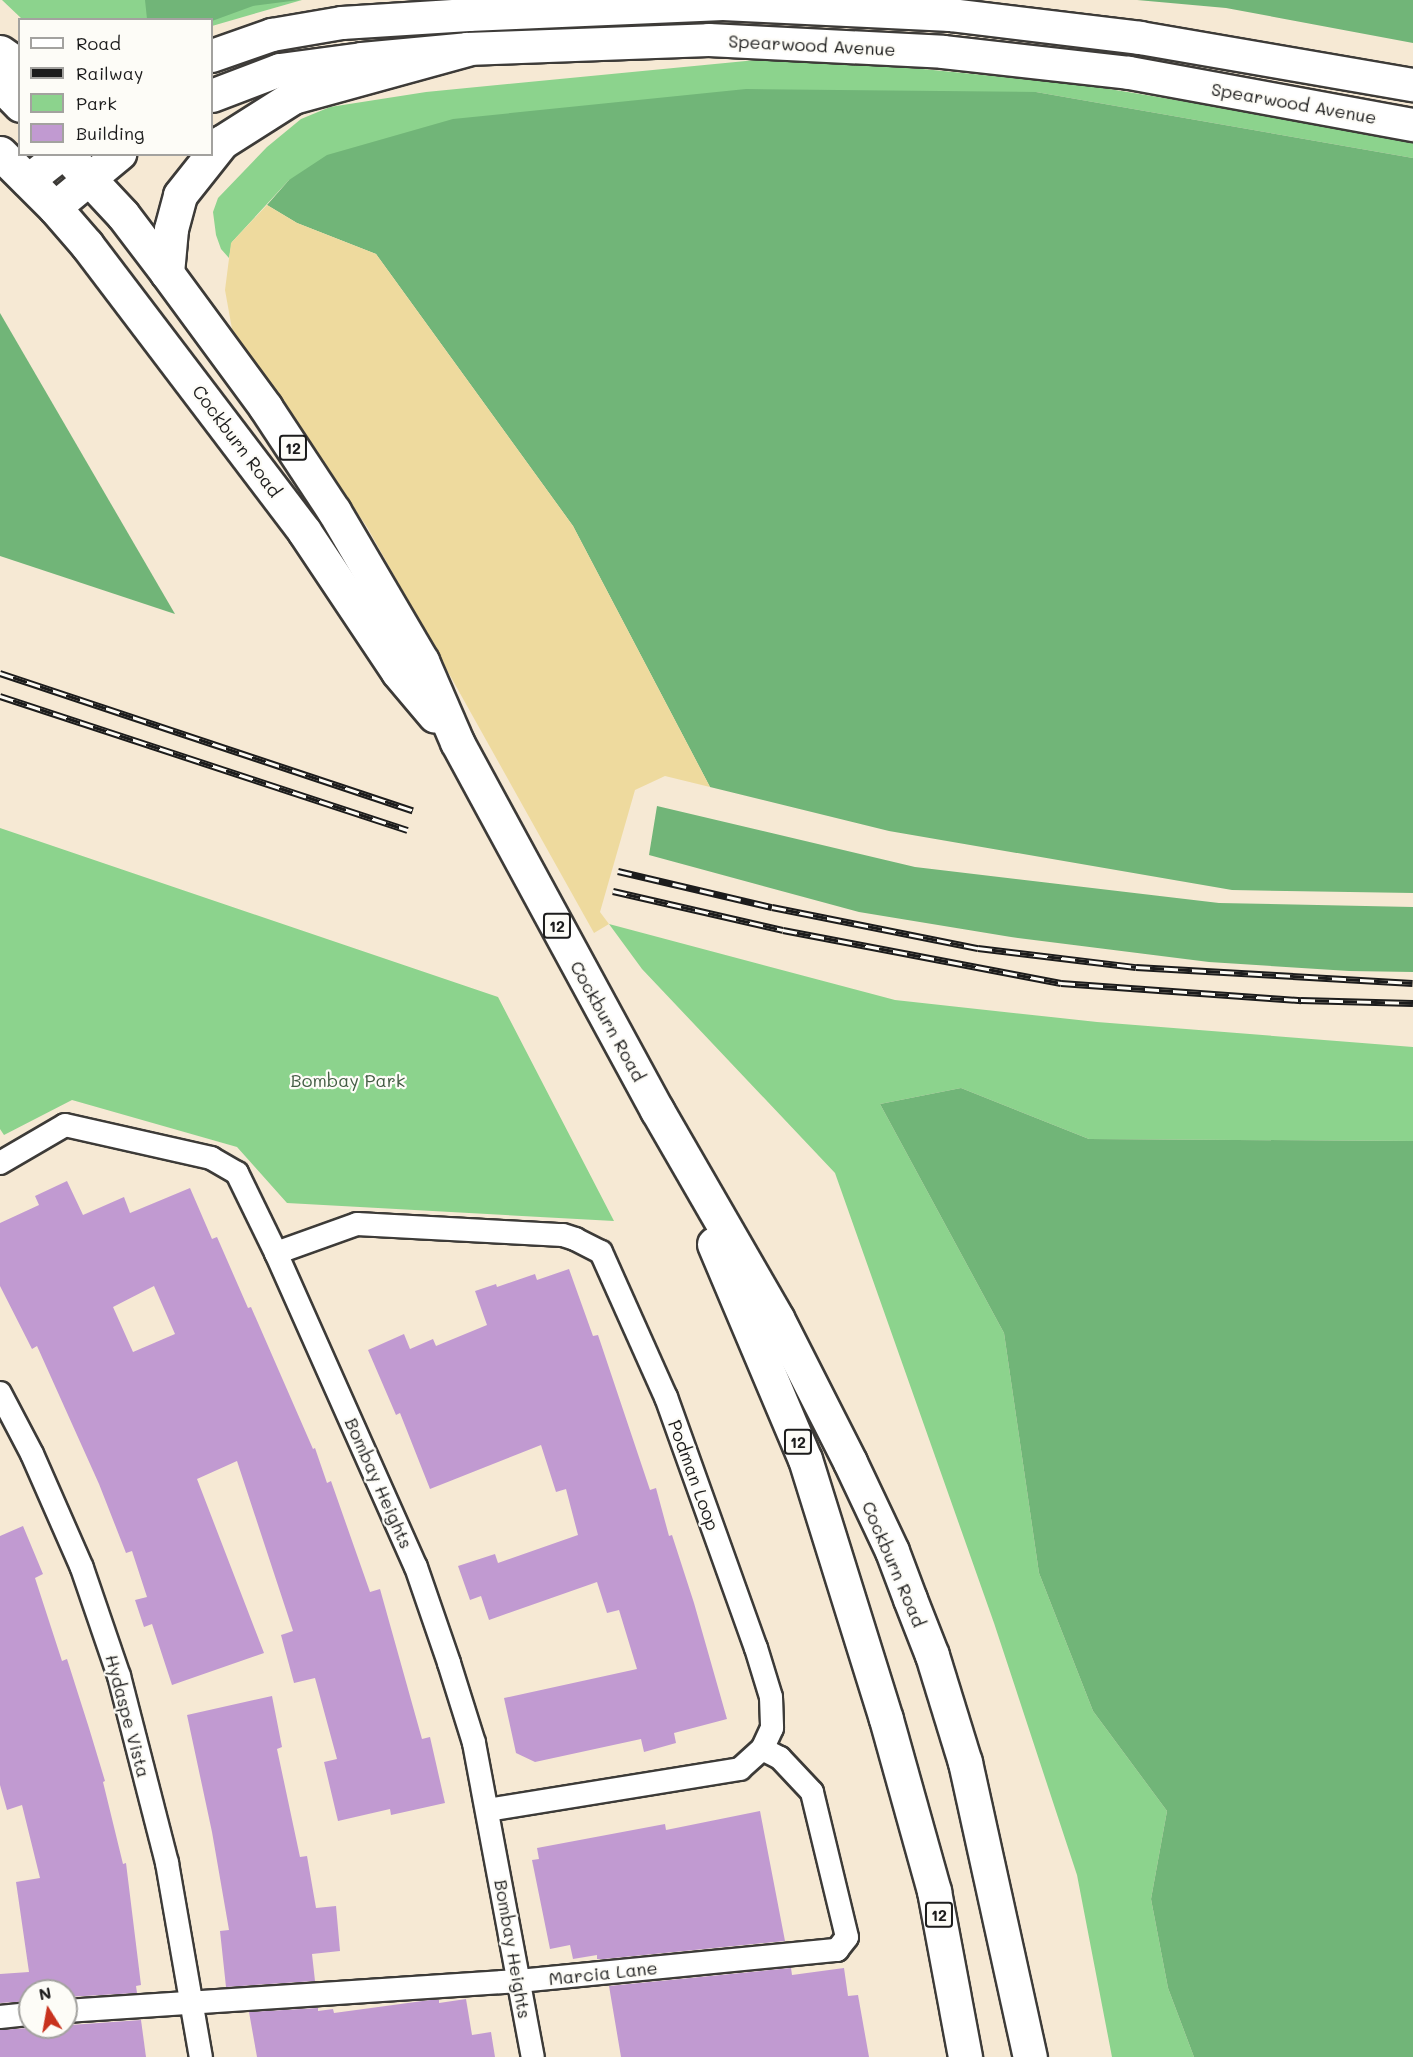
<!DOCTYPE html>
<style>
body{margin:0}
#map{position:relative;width:1413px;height:2057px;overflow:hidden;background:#f6e9d4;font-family:Mali,sans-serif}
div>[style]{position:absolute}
.green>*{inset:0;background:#8cd38d}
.forest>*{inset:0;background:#71b578}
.sand>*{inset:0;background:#eeda9e}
.building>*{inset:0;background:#c19ad1}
.roads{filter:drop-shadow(2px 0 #3d3b38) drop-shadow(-2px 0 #3d3b38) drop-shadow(0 2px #3d3b38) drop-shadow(0 -2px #3d3b38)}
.minor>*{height:22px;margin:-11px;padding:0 11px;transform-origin:11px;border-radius:11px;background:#fff}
.secondary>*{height:32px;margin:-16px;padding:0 16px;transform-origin:16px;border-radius:16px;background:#fff}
.primary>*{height:33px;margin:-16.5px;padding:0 16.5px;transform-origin:16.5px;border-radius:16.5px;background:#fff}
.rail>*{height:7px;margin-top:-3.5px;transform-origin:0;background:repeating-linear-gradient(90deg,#fdfcf7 0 14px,#1c1c1c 0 28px);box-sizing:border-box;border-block:2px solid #1c1c1c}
span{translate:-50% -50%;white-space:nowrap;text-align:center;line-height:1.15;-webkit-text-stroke:4.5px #fdfcf7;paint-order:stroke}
.shield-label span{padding:2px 4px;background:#fdfcf7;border:2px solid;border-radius:4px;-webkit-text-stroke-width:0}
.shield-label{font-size:16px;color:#1c1c1c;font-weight:700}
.street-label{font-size:18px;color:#1c1c1c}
.park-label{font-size:18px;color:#435c44}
.legend{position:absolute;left:18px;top:18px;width:195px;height:138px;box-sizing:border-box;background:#fdfcf7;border:2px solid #a3a29f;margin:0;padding:8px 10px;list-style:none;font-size:18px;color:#1c1c1c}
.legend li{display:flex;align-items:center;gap:12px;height:30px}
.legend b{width:30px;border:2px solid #a3a29f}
.north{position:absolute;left:18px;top:1979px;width:60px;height:60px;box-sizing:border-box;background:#fdfcf7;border:2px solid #a3a29f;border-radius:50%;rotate:349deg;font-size:16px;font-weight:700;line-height:24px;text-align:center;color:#1c1c1c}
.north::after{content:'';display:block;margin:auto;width:21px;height:27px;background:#c8321e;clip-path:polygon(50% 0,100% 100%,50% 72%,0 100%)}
</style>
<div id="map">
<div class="green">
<div style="clip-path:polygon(2px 0,302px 0,212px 26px,212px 20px,22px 19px)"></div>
<div style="clip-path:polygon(766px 59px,923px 69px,1091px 86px,1413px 139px,1413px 158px,1036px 92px,289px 180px,232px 242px,229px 258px,221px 249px,216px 235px,213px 212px,218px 198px,267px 147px,301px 119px,330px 107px,426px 92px)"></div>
<div style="clip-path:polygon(0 828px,498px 997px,614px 1221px,287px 1203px,237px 1147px,72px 1100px,4px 1135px,0 1129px)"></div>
<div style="clip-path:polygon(609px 924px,895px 1000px,1097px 1022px,1413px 1047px,1413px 1141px,1089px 1139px,961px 1088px,880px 1104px,1004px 1333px,1039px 1573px,1093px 1711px,1167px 1811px,1151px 1899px,1168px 1988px,1194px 2057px,1112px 2057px,1077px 1875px,994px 1623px,835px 1173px,642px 969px)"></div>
</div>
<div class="forest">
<div style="clip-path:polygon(145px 0,299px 0,253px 6px,212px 21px,147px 19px)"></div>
<div style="clip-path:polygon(1137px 0,1413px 0,1413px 43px,1226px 8px)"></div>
<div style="clip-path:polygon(746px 89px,1036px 92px,1413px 158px,1413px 893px,1232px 890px,889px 831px,710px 787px,573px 526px,376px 254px,297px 223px,267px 205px,289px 180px,327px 155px,453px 119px)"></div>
<div style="clip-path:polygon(0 313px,175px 614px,0 556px)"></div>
<div style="clip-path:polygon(657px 806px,915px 867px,1219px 903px,1413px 907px,1413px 972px,1349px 971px,1209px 962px,1011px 937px,859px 912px,649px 855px)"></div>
<div style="clip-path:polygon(961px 1088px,1089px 1139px,1413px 1141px,1413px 2057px,1194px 2057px,1168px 1988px,1151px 1899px,1167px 1811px,1093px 1711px,1039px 1573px,1004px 1333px,880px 1104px)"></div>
</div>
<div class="sand">
<div style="clip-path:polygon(267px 205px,297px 223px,376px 254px,573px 526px,710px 787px,665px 776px,635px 790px,600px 912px,609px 924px,594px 933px,367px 527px,232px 329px,225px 290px,231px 243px)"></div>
</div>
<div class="building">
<div style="clip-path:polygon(evenodd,67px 1181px,83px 1215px,124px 1197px,130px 1213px,190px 1188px,212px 1239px,217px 1237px,248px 1308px,251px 1307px,313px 1449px,315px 1448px,327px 1483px,331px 1481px,370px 1592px,380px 1589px,422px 1739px,430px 1737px,445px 1803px,391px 1815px,390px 1809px,338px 1821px,324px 1762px,337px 1759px,315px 1678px,294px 1683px,281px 1635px,293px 1631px,237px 1461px,197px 1479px,264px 1653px,172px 1685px,152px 1624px,144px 1627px,135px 1600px,147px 1597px,132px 1551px,126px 1553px,99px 1484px,37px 1346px,32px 1349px,0 1286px,0 1223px,39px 1205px,35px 1196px,67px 1181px,154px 1286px,175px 1334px,133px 1352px,113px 1307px,154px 1286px)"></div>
<div style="clip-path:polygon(569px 1269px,593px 1336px,598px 1335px,650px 1490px,656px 1488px,669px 1536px,672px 1535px,694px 1603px,727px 1719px,674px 1733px,676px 1743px,644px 1752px,641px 1739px,535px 1762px,516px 1753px,504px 1698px,637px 1669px,619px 1610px,607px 1613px,597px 1582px,489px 1620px,481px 1596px,470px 1600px,458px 1566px,495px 1554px,498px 1563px,578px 1535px,566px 1489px,556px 1492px,541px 1445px,430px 1489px,400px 1413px,396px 1415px,368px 1350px,404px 1334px,410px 1349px,433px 1339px,436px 1346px,487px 1325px,475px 1291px,496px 1284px,497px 1287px,535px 1274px,537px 1280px)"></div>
<div style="clip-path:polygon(23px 1526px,43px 1574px,35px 1578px,62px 1661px,67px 1659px,89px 1728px,105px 1781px,103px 1782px,123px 1864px,126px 1863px,141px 1985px,136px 1986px,137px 1993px,66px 1997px,66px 1991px,30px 1991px,30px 2001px,0 2003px,0 1974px,29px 1972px,16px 1882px,40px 1878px,22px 1805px,7px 1810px,0 1785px,0 1536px)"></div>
<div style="clip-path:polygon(272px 1696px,282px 1747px,277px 1749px,300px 1857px,307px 1856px,316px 1908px,336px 1906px,340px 1951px,312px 1954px,315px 1981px,226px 1987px,220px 1931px,229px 1930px,212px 1832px,187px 1715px)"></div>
<div style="clip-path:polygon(760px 1811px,785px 1941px,604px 1959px,597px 1959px,597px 1955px,573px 1959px,570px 1945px,550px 1949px,532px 1860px,539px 1859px,537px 1848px,665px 1824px,666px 1830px)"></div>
<div style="clip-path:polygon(791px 1968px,792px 1975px,844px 1968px,848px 1996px,858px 1995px,869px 2057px,621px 2057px,609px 1986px)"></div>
<div style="clip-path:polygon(466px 1999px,472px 2035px,491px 2032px,495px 2057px,257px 2057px,249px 2012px,318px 2008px,318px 2011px,333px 2009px,334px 2013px,430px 2000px,439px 2000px,439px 2003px)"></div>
<div style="clip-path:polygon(141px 2020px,146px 2057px,0 2057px,0 2030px)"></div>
</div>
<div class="roads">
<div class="minor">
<div style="left:0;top:1163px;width:75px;rotate:-30.3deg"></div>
<div style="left:65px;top:1125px;width:150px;rotate:12.7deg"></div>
<div style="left:211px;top:1158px;width:30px;rotate:30deg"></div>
<div style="left:237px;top:1173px;width:89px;rotate:64deg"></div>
<div style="left:276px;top:1253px;width:344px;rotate:66deg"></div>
<div style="left:416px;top:1567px;width:102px;rotate:71deg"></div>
<div style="left:449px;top:1663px;width:84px;rotate:72.6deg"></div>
<div style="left:474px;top:1743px;width:319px;rotate:79.4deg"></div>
<div style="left:276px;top:1253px;width:86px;rotate:-19.7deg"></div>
<div style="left:357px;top:1224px;width:206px;rotate:3.1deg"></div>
<div style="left:563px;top:1235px;width:13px;rotate:18deg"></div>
<div style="left:575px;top:1239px;width:29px;rotate:27deg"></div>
<div style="left:601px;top:1252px;width:159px;rotate:65.9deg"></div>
<div style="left:666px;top:1397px;width:267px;rotate:70.3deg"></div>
<div style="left:756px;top:1648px;width:51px;rotate:73deg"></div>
<div style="left:771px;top:1697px;width:31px;rotate:88deg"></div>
<div style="left:772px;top:1728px;width:23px;rotate:115deg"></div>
<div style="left:762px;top:1749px;width:30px;rotate:138deg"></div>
<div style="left:740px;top:1769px;width:255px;rotate:170.8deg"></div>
<div style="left:0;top:1393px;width:69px;rotate:62.3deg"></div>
<div style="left:32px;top:1454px;width:124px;rotate:66.3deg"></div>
<div style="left:82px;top:1568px;width:114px;rotate:71.1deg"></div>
<div style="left:119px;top:1676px;width:193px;rotate:75.6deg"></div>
<div style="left:167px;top:1863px;width:197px;rotate:80.1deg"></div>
<div style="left:66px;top:2011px;width:454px;rotate:-3.8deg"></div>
<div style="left:519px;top:1981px;width:320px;rotate:-5.6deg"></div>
<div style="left:837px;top:1950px;width:16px;rotate:-52deg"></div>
<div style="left:847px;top:1937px;width:149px;rotate:-103.6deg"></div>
<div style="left:812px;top:1792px;width:47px;rotate:-133.3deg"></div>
<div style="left:780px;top:1758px;width:20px;rotate:-153deg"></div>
<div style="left:0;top:2017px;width:30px;rotate:-6deg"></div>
</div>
<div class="secondary">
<div style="left:212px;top:56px;width:64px;rotate:-19.3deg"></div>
<div style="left:272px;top:35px;width:71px;rotate:-9.7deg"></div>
<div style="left:342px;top:23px;width:127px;rotate:-3.6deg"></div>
<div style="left:469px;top:15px;width:254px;rotate:-2.5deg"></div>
<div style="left:723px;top:4px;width:228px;rotate:2.8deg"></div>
<div style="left:951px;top:15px;width:190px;rotate:6.9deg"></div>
<div style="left:1140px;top:38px;width:277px;rotate:9.8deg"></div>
<div style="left:212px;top:96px;width:73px;rotate:-20.9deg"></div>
<div style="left:280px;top:70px;width:83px;rotate:-7.6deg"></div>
<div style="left:362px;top:59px;width:105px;rotate:-5.4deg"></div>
<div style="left:467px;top:49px;width:242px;rotate:-2.1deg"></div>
<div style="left:709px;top:40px;width:234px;rotate:2.9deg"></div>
<div style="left:943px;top:52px;width:187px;rotate:6.4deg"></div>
<div style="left:1129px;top:73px;width:289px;rotate:10.4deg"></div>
<div style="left:28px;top:181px;width:43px;rotate:-38.5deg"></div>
<div style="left:55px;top:208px;width:85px;rotate:-39.7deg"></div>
</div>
<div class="primary">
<div style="left:0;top:52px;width:24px;rotate:35deg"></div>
<div style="left:0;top:84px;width:29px;rotate:46deg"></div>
<div style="left:0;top:153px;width:78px;rotate:45deg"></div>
<div style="left:55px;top:208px;width:49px;rotate:49.1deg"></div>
<div style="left:87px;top:245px;width:359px;rotate:52.8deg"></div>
<div style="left:304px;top:531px;width:169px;rotate:56.3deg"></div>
<div style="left:398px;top:672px;width:57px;rotate:49.9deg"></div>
<div style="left:66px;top:154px;width:83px;rotate:46.9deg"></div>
<div style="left:123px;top:215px;width:73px;rotate:52.8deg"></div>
<div style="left:167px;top:273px;width:167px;rotate:53.7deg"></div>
<div style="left:266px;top:408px;width:123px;rotate:56.6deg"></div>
<div style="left:334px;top:511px;width:174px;rotate:59.6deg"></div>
<div style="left:422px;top:661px;width:88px;rotate:66.6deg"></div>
<div style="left:457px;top:742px;width:419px;rotate:61.5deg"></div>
<div style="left:657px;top:1110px;width:240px;rotate:60deg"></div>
<div style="left:777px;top:1318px;width:161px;rotate:63.1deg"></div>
<div style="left:850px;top:1462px;width:98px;rotate:64.7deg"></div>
<div style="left:892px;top:1551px;width:51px;rotate:69.4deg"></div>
<div style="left:910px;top:1599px;width:60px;rotate:68.6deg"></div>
<div style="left:932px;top:1655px;width:112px;rotate:72.9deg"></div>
<div style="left:965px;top:1762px;width:302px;rotate:77.6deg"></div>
<div style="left:167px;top:273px;width:44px;rotate:-84.8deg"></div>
<div style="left:171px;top:229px;width:35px;rotate:-75deg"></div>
<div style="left:180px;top:195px;width:68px;rotate:-51.6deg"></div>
<div style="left:222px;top:142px;width:84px;rotate:-32.4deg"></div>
<div style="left:293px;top:97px;width:180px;rotate:-15.4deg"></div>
<div style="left:714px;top:1244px;width:233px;rotate:67.1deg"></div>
<div style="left:805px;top:1459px;width:272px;rotate:72.7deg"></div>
<div style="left:886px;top:1719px;width:179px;rotate:74.4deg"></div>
<div style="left:934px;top:1891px;width:169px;rotate:79.4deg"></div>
</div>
</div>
<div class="rail">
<div style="left:0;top:673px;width:435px;rotate:18.4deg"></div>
<div style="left:0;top:696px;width:429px;rotate:18.2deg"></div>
<div style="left:618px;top:871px;width:158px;rotate:13.2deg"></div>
<div style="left:772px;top:907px;width:210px;rotate:11.3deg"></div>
<div style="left:978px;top:948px;width:159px;rotate:6.9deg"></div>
<div style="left:1136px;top:967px;width:277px;rotate:3.3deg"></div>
<div style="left:613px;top:891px;width:174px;rotate:12.9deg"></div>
<div style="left:783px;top:930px;width:283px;rotate:10.8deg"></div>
<div style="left:1061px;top:983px;width:241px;rotate:4.1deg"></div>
<div style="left:1301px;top:1000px;width:112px;rotate:1.5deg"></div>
</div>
<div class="shield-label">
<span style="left:293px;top:448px">12</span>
<span style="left:557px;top:926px">12</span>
<span style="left:798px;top:1442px">12</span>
<span style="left:939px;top:1915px">12</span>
</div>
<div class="street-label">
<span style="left:812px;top:45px;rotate:3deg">Spearwood Avenue</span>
<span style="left:1294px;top:103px;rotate:10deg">Spearwood Avenue</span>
<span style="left:237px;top:441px;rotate:53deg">Cockburn Road</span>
<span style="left:608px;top:1021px;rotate:61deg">Cockburn Road</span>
<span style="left:694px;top:1475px;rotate:70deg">Podman Loop</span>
<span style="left:379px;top:1483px;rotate:66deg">Bombay Heights</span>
<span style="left:894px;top:1564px;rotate:67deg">Cockburn Road</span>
<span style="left:128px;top:1716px;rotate:75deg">Hydaspe Vista</span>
<span style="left:513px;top:1949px;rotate:80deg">Bombay Heights</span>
<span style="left:603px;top:1973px;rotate:-6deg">Marcia Lane</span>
</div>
<div class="park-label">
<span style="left:348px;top:1080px">Bombay Park</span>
</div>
<ul class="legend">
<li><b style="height:8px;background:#fff"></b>Road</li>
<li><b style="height:8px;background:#1c1c1c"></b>Railway</li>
<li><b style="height:16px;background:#8cd38d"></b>Park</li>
<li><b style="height:16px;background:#c19ad1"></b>Building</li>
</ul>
<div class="north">N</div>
</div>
